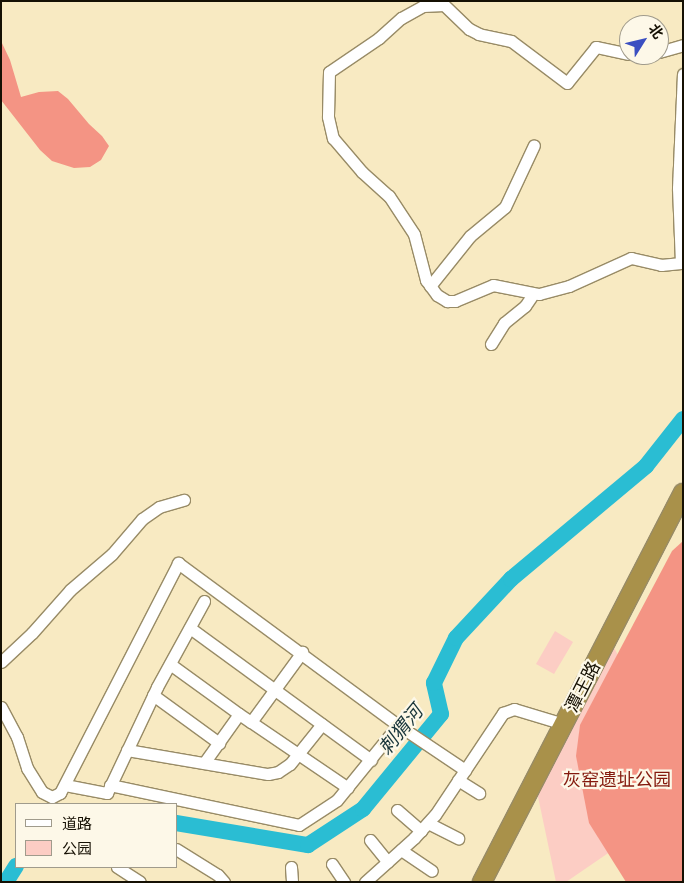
<!DOCTYPE html>
<meta charset="utf-8">
<style>
body{margin:0}
#map{position:relative;width:684px;height:883px;overflow:hidden;background:#f8eac2;font-family:Figtree,"Noto Sans SC",sans-serif}
div>[style]{position:absolute}
.green>*{inset:0;background:#fccdc4}
.forest>*{inset:0;background:#f49484}
.river>*{height:16px;margin:-8px;padding:0 8px;transform-origin:8px;border-radius:8px;background:#2abdd3}
.roads{filter:drop-shadow(1px 0 #988b66) drop-shadow(-1px 0 #988b66) drop-shadow(0 1px #988b66) drop-shadow(0 -1px #988b66)}
.minor>*{height:11px;margin:-5.5px;padding:0 5.5px;transform-origin:5.5px;border-radius:5.5px;background:#fff}
.highway>*{height:18px;margin:-9px;padding:0 9px;transform-origin:9px;border-radius:9px;background:#a9914a}
span{translate:-50% -50%;white-space:nowrap;text-align:center;line-height:1.15;-webkit-text-stroke:4.5px #fdf8e8;paint-order:stroke}
.street-label{font-size:18px;color:#151003}
.park-label{font-size:18px;color:#84190d}
.water-label{font-size:19px;color:#18353a;font-style:italic}
.frame{position:absolute;inset:0;border:2px solid #151003;pointer-events:none}
.legend{position:absolute;left:15px;top:803px;width:162px;height:65px;box-sizing:border-box;background:#fdf8e8;border:1px solid #a09b8c;margin:0;padding:6px 9px;list-style:none;font-size:15px;color:#151003}
.legend li{display:flex;align-items:center;gap:10px;height:25px}
.legend b{width:25px;border:1px solid #a09b8c}
.north{position:absolute;left:619px;top:15px;width:50px;height:50px;box-sizing:border-box;background:#fdf8e8;border:1px solid #a09b8c;border-radius:50%;rotate:54deg;font-size:14px;font-weight:700;line-height:20px;text-align:center;color:#151003}
.north::after{content:'';display:block;margin:auto;width:18px;height:22px;background:#3b4fc1;clip-path:polygon(50% 0,100% 100%,50% 72%,0 100%)}
</style>
<div id="map">
<div class="green">
<div style="clip-path:polygon(555px 631px,573px 642px,554px 674px,536px 664px)"></div>
<div style="clip-path:polygon(612px 644px,620px 659px,620px 845px,566px 882px,556px 882px,537px 792px)"></div>
</div>
<div class="forest">
<div style="clip-path:polygon(1px 41px,10px 60px,21px 97px,39px 92px,58px 91px,68px 99px,89px 124px,102px 136px,109px 146px,101px 160px,90px 167px,74px 168px,52px 161px,40px 150px,1px 100px)"></div>
<div style="clip-path:polygon(683px 541px,683px 882px,626px 882px,589px 823px,576px 756px,580px 725px,672px 551px)"></div>
</div>
<div class="river">
<div style="left:176px;top:823px;width:134px;rotate:9.5deg"></div>
<div style="left:308px;top:845px;width:66px;rotate:-33.2deg"></div>
<div style="left:363px;top:809px;width:123px;rotate:-50.6deg"></div>
<div style="left:441px;top:714px;width:32px;rotate:-103deg"></div>
<div style="left:434px;top:683px;width:50px;rotate:-63.9deg"></div>
<div style="left:456px;top:638px;width:81px;rotate:-47deg"></div>
<div style="left:511px;top:579px;width:176px;rotate:-39.9deg"></div>
<div style="left:646px;top:466px;width:60px;rotate:-51.8deg"></div>
<div style="left:6px;top:882px;width:19px;rotate:-58deg"></div>
</div>
<div class="roads">
<div class="minor">
<div style="left:659px;top:52px;width:25px;rotate:-16deg"></div>
<div style="left:629px;top:54px;width:34px;rotate:-168deg"></div>
<div style="left:596px;top:47px;width:46px;rotate:128.9deg"></div>
<div style="left:567px;top:83px;width:70px;rotate:-143.1deg"></div>
<div style="left:511px;top:41px;width:33px;rotate:-168deg"></div>
<div style="left:479px;top:34px;width:11px;rotate:-153deg"></div>
<div style="left:469px;top:29px;width:35px;rotate:-136deg"></div>
<div style="left:444px;top:5px;width:21px;rotate:177deg"></div>
<div style="left:423px;top:6px;width:25px;rotate:151deg"></div>
<div style="left:401px;top:18px;width:30px;rotate:138deg"></div>
<div style="left:379px;top:38px;width:60px;rotate:145.8deg"></div>
<div style="left:329px;top:72px;width:45px;rotate:91.3deg"></div>
<div style="left:328px;top:117px;width:22px;rotate:77deg"></div>
<div style="left:333px;top:138px;width:45px;rotate:49.5deg"></div>
<div style="left:362px;top:172px;width:36px;rotate:42deg"></div>
<div style="left:389px;top:196px;width:45px;rotate:56.7deg"></div>
<div style="left:414px;top:234px;width:48px;rotate:75.4deg"></div>
<div style="left:426px;top:280px;width:19px;rotate:54deg"></div>
<div style="left:437px;top:295px;width:12px;rotate:31deg"></div>
<div style="left:447px;top:301px;width:8px"></div>
<div style="left:455px;top:301px;width:41px;rotate:-22.8deg"></div>
<div style="left:493px;top:285px;width:47px;rotate:11.1deg"></div>
<div style="left:539px;top:294px;width:31px;rotate:-15deg"></div>
<div style="left:569px;top:286px;width:68px;rotate:-24.3deg"></div>
<div style="left:631px;top:258px;width:31px;rotate:13deg"></div>
<div style="left:661px;top:265px;width:20px;rotate:-6deg"></div>
<div style="left:681px;top:263px;width:75px;rotate:-92.3deg"></div>
<div style="left:678px;top:188px;width:114px;rotate:-87.5deg"></div>
<div style="left:430px;top:286px;width:64px;rotate:-51.3deg"></div>
<div style="left:470px;top:236px;width:45px;rotate:-39.6deg"></div>
<div style="left:505px;top:207px;width:68px;rotate:-64.9deg"></div>
<div style="left:491px;top:344px;width:25px;rotate:-58deg"></div>
<div style="left:504px;top:323px;width:27px;rotate:-39deg"></div>
<div style="left:525px;top:306px;width:14px;rotate:-56deg"></div>
<div style="left:190px;top:628px;width:224px;rotate:36.1deg"></div>
<div style="left:1px;top:662px;width:42px;rotate:-43.1deg"></div>
<div style="left:32px;top:633px;width:57px;rotate:-48.5deg"></div>
<div style="left:70px;top:590px;width:55px;rotate:-40.6deg"></div>
<div style="left:112px;top:554px;width:46px;rotate:-49.4deg"></div>
<div style="left:142px;top:519px;width:21px;rotate:-35deg"></div>
<div style="left:159px;top:507px;width:26px;rotate:-16deg"></div>
<div style="left:170px;top:664px;width:85px;rotate:35.9deg"></div>
<div style="left:153px;top:695px;width:82px;rotate:36deg"></div>
<div style="left:1px;top:707px;width:34px;rotate:62deg"></div>
<div style="left:17px;top:737px;width:33px;rotate:72deg"></div>
<div style="left:27px;top:768px;width:28px;rotate:58deg"></div>
<div style="left:42px;top:792px;width:11px;rotate:27deg"></div>
<div style="left:52px;top:797px;width:9px;rotate:-27deg"></div>
<div style="left:60px;top:793px;width:259px;rotate:-62.8deg"></div>
<div style="left:178px;top:563px;width:273px;rotate:36.4deg"></div>
<div style="left:398px;top:725px;width:81px;rotate:33.9deg"></div>
<div style="left:251px;top:722px;width:117px;rotate:34.2deg"></div>
<div style="left:127px;top:750px;width:143px;rotate:9.7deg"></div>
<div style="left:268px;top:774px;width:10px;rotate:-11deg"></div>
<div style="left:278px;top:772px;width:14px;rotate:-34deg"></div>
<div style="left:290px;top:764px;width:51px;rotate:-51.3deg"></div>
<div style="left:204px;top:763px;width:60px;rotate:-54.5deg"></div>
<div style="left:239px;top:714px;width:14px;rotate:34deg"></div>
<div style="left:251px;top:722px;width:87px;rotate:-53.9deg"></div>
<div style="left:458px;top:780px;width:25px;rotate:32deg"></div>
<div style="left:65px;top:785px;width:43px;rotate:10.8deg"></div>
<div style="left:107px;top:793px;width:117px;rotate:-64.7deg"></div>
<div style="left:157px;top:687px;width:98px;rotate:-61.3deg"></div>
<div style="left:110px;top:785px;width:193px;rotate:11.9deg"></div>
<div style="left:299px;top:825px;width:45px;rotate:-33.3deg"></div>
<div style="left:337px;top:800px;width:97px;rotate:-50.9deg"></div>
<div style="left:397px;top:810px;width:32px;rotate:41deg"></div>
<div style="left:428px;top:823px;width:34px;rotate:27deg"></div>
<div style="left:370px;top:840px;width:28px;rotate:51deg"></div>
<div style="left:176px;top:849px;width:49px;rotate:31.8deg"></div>
<div style="left:218px;top:875px;width:9px;rotate:49deg"></div>
<div style="left:401px;top:850px;width:37px;rotate:34deg"></div>
<div style="left:332px;top:864px;width:22px;rotate:56deg"></div>
<div style="left:117px;top:867px;width:27px;rotate:33deg"></div>
<div style="left:291px;top:867px;width:15px;rotate:86deg"></div>
<div style="left:365px;top:882px;width:66px;rotate:-41.9deg"></div>
<div style="left:414px;top:838px;width:31px;rotate:-48deg"></div>
<div style="left:435px;top:815px;width:123px;rotate:-56.3deg"></div>
<div style="left:503px;top:713px;width:12px;rotate:-20deg"></div>
<div style="left:514px;top:709px;width:52px;rotate:16.7deg"></div>
</div>
<div class="highway">
<div style="left:482px;top:882px;width:438px;rotate:-62.7deg"></div>
</div>
</div>
<div class="street-label">
<span style="left:583px;top:687px;rotate:-63deg">潭王路</span>
</div>
<div class="park-label">
<span style="left:617px;top:780px">灰窑遗址公园</span>
</div>
<div class="water-label">
<span style="left:401px;top:730px;rotate:-51deg">刺猬河</span>
</div>
<div class="frame"></div>
<ul class="legend">
<li><b style="height:6px;background:#fff"></b>道路</li>
<li><b style="height:14px;background:#fccdc4"></b>公园</li>
</ul>
<div class="north">北</div>
</div>
